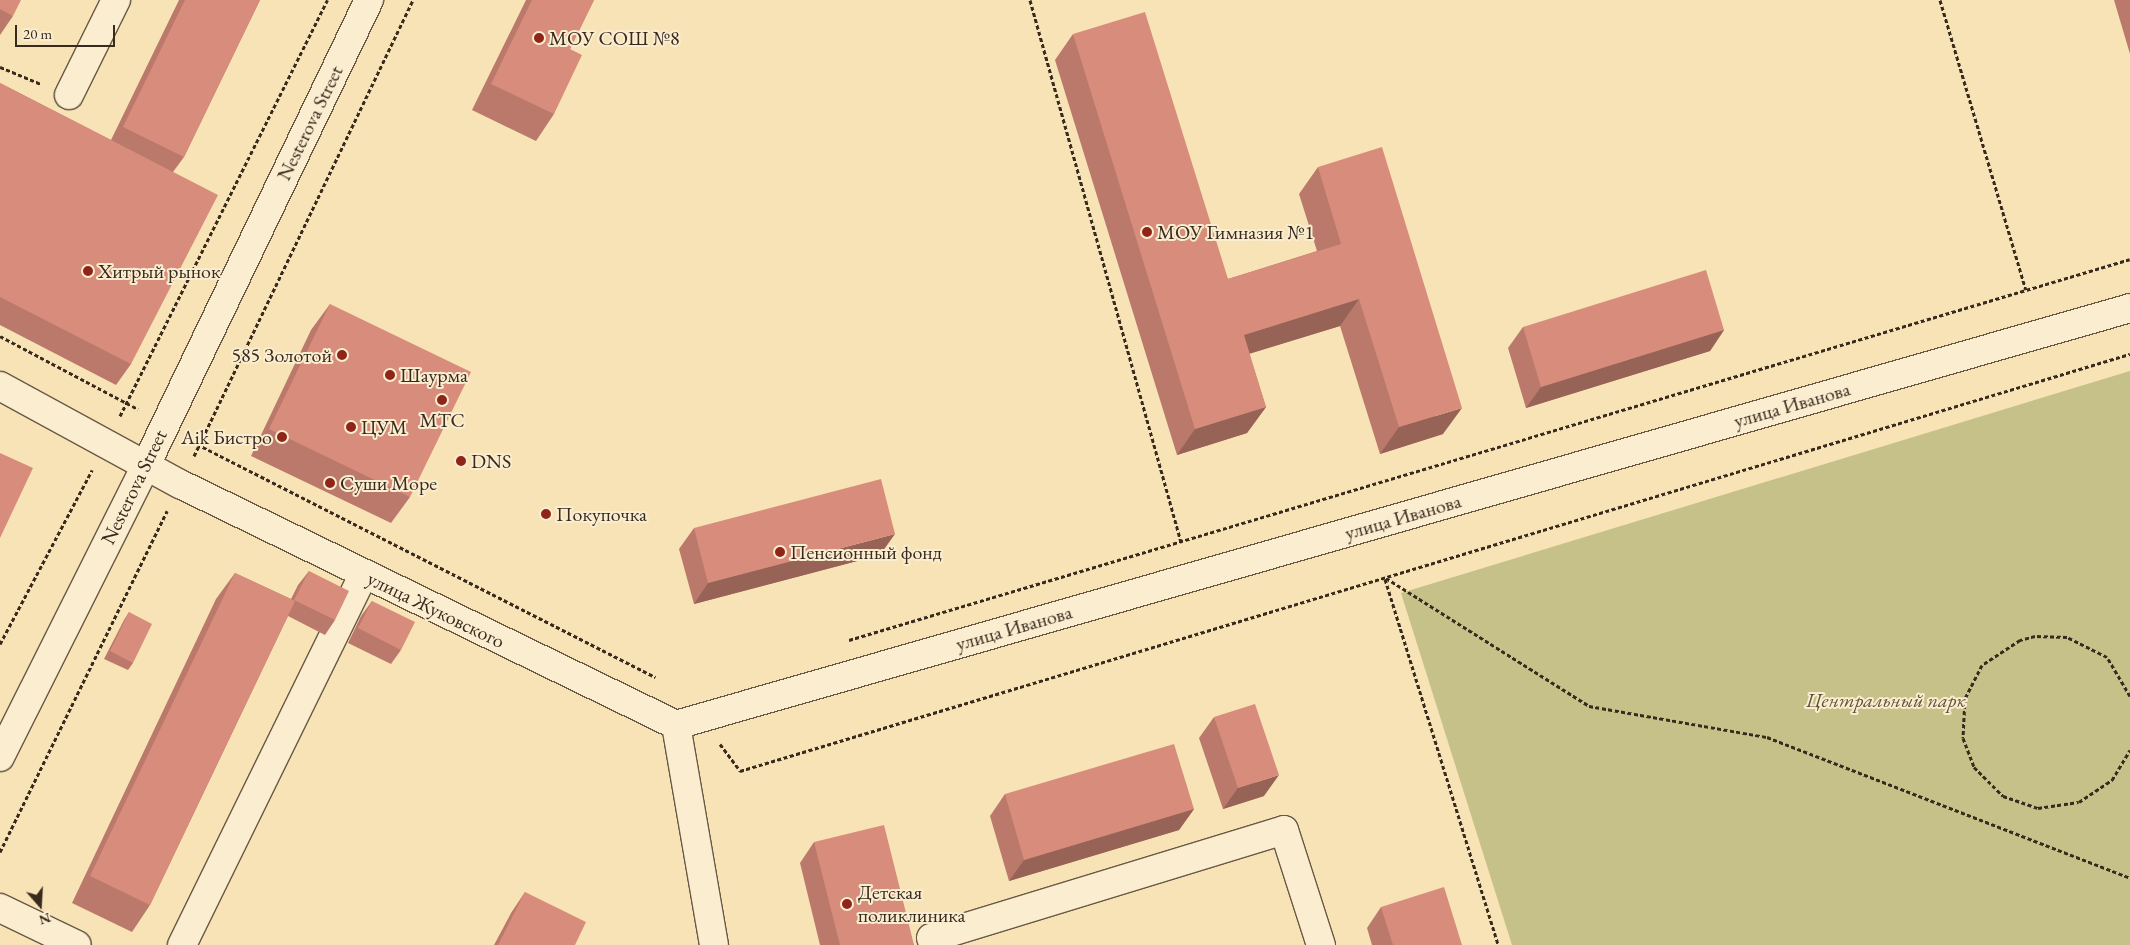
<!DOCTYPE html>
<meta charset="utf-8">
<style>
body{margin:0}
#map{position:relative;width:2130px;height:945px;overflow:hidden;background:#f8e3b6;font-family:"EB Garamond",serif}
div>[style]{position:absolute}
.green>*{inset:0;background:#c5c188}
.path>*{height:3px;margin-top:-1.5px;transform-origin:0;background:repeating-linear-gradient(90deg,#392a1e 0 4px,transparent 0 6.5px)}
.roads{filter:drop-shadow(1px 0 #695844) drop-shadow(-1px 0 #695844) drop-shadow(0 1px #695844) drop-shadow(0 -1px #695844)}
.minor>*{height:28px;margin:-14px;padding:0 14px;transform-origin:14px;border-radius:14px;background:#faedd0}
.wall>*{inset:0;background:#ba796b}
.shaded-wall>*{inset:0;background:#976357}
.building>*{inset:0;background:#d88d7c}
.dots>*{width:14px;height:14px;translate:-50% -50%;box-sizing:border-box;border:2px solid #faedd0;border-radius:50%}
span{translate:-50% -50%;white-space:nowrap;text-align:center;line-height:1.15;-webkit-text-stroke:4px #faedd0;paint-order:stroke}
.poi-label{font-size:20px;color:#392a1e}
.left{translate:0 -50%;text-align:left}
.right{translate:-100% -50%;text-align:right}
.street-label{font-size:20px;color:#392a1e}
.park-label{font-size:20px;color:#5c5038;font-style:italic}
.north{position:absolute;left:15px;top:880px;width:50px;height:50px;-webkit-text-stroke:4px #faedd0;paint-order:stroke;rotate:161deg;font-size:14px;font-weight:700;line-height:20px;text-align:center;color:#392a1e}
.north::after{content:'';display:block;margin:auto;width:18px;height:22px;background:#392a1e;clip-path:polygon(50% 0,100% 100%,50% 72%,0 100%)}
.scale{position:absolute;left:15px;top:25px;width:100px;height:22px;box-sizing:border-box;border:2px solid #392a1e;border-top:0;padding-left:6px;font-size:15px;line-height:18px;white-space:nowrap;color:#392a1e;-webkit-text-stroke:4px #faedd0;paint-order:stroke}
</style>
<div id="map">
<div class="green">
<div style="clip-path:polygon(2130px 371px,2130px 945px,1512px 945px,1401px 593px)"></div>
</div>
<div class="path">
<div style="left:1030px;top:0;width:563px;rotate:74.43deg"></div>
<div style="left:1940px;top:0;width:302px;rotate:73.5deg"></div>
<div style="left:0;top:67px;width:44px;rotate:22.5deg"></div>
<div style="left:0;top:336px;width:156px;rotate:27.9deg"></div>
<div style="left:120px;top:416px;width:465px;rotate:-63.5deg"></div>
<div style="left:191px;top:441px;width:521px;rotate:26.96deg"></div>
<div style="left:194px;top:456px;width:506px;rotate:-64.35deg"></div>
<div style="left:1386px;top:578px;width:240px;rotate:32.2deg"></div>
<div style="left:1589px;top:706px;width:181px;rotate:9.9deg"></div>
<div style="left:1767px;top:737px;width:389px;rotate:21.2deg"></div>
<div style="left:1385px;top:579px;width:383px;rotate:72.8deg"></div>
<div style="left:849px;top:640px;width:1336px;rotate:-16.56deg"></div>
<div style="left:0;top:644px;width:197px;rotate:-62.1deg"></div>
<div style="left:2130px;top:696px;width:45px;rotate:-120.5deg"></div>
<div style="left:2107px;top:657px;width:45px;rotate:-153.4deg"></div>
<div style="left:2067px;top:637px;width:32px;rotate:-178deg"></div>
<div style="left:2035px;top:636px;width:16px;rotate:165deg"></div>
<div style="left:2020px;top:640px;width:45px;rotate:146.7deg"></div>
<div style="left:1982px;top:665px;width:37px;rotate:117deg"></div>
<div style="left:1965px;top:698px;width:40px;rotate:92.9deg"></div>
<div style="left:1963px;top:738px;width:31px;rotate:69deg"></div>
<div style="left:1974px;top:767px;width:41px;rotate:45deg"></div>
<div style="left:2003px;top:796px;width:37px;rotate:19deg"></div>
<div style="left:2038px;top:808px;width:41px;rotate:-8.3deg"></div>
<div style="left:2079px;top:802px;width:40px;rotate:-34deg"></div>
<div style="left:2112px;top:780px;width:35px;rotate:-59deg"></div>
<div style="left:720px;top:744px;width:34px;rotate:53deg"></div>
<div style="left:740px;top:771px;width:1451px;rotate:-16.7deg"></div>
<div style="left:0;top:852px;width:380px;rotate:-63.9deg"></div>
</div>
<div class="roads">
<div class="minor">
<div style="left:69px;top:95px;width:106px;rotate:-63.7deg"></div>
<div style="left:0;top:386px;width:205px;rotate:28.6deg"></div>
<div style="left:180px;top:484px;width:551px;rotate:25.91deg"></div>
<div style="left:676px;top:725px;width:223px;rotate:80.2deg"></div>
<div style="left:676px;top:725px;width:1513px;rotate:-16deg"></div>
<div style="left:0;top:757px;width:324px;rotate:-63.4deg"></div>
<div style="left:145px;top:467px;width:518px;rotate:-64.37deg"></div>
<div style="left:0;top:908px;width:85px;rotate:25.7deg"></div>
<div style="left:931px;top:938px;width:369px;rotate:-17deg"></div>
<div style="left:1284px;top:830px;width:121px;rotate:72.2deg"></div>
<div style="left:182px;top:945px;width:412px;rotate:-63.9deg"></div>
</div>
</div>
<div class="wall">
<div style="clip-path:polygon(0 0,13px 16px,0 35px)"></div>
<div style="clip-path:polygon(179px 0,260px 0,184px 157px,173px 172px,131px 364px,116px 385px,0 325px,0 83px,111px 140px)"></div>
<div style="clip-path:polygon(526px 0,594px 0,570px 49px,554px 114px,536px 141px,472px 110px)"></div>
<div style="clip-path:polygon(2114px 0,2130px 0,2130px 54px)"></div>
<div style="clip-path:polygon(1073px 34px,1228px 279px,1317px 251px,1299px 194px,1318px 167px,1443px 434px,1380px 454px,1340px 326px,1249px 354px,1266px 407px,1247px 433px,1177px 455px,1055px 60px)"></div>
<div style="clip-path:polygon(330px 304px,410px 497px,391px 523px,251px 456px,311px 330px)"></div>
<div style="clip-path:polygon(1523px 327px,1724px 330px,1710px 351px,1526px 408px,1508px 348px)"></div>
<div style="clip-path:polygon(694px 528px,880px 555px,694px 604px,679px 549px)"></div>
<div style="clip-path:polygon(309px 571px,335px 620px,325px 635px,288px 616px,150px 905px,132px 932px,72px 903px,216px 599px,235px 573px,291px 599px,298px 585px)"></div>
<div style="clip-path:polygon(372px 601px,401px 650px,391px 664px,348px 643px,361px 616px)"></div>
<div style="clip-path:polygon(129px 612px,133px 663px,128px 670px,104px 659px,124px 620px)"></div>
<div style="clip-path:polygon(1214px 717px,1264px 796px,1223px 809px,1199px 738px)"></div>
<div style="clip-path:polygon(1005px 794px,1194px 809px,1179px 830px,1009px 881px,990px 816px)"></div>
<div style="clip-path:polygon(814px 842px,914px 945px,820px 945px,800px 863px)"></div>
<div style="clip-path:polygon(525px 892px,575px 945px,494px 945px,511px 913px)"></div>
<div style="clip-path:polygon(1381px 907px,1462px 945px,1372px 945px,1367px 928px)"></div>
</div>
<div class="shaded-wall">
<div style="clip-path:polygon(1359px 299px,1340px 326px,1225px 361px,1244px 335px)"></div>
<div style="clip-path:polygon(1724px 330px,1710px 351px,1526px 408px,1541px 387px)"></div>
<div style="clip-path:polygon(1266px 407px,1247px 433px,1177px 455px,1195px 429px)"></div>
<div style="clip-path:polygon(1462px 408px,1443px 434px,1380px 454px,1399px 427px)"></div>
<div style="clip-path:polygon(895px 534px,880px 555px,694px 604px,708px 583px)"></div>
<div style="clip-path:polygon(1279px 775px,1264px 796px,1223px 809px,1238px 788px)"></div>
<div style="clip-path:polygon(1194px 809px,1179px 830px,1009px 881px,1024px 860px)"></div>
</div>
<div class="building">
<div style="clip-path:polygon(0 0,21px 0,13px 16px,0 9px)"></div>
<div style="clip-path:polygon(185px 0,260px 0,184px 157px,123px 127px)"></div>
<div style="clip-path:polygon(532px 0,594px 0,570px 49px,582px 55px,554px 114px,491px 84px)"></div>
<div style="clip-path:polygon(1145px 12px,1228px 279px,1341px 244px,1318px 167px,1382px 147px,1462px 408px,1399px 427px,1359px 299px,1244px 335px,1266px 407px,1195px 429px,1073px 34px)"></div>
<div style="clip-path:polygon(0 83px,218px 195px,131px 364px,0 297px)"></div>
<div style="clip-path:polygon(1706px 270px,1724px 330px,1541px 387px,1523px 327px)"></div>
<div style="clip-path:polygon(330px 304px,471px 372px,410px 497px,269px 429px)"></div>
<div style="clip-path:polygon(0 453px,33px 468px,0 538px)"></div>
<div style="clip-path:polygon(881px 479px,895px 534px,708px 583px,694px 528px)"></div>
<div style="clip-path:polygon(309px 571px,349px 591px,335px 620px,294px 600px)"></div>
<div style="clip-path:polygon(235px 573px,295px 601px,150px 905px,90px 876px)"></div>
<div style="clip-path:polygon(372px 601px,415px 622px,401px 650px,358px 628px)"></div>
<div style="clip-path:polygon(129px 612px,152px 624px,133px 663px,110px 651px)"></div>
<div style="clip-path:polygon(1255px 704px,1279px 775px,1238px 788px,1214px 717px)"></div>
<div style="clip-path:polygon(1174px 744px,1194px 809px,1024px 860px,1005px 794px)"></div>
<div style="clip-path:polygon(884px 825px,914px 945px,840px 945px,814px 842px)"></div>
<div style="clip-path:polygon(1444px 887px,1462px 945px,1393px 945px,1381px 907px)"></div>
<div style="clip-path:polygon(525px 892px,586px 922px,575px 945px,498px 945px)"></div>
</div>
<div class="dots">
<div style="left:539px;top:38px;background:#8f2418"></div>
<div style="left:1147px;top:232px;background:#8f2418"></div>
<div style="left:88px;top:271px;background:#8f2418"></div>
<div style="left:342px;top:355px;background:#8f2418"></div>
<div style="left:390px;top:375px;background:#8f2418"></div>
<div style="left:442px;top:400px;background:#8f2418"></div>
<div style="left:351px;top:427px;background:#8f2418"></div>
<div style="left:282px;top:437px;background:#8f2418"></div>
<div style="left:461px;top:461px;background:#8f2418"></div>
<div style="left:330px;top:483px;background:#8f2418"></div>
<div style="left:546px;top:514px;background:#8f2418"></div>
<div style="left:780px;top:552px;background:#8f2418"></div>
<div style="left:847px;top:904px;background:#8f2418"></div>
</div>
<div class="poi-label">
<span class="left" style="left:549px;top:38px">МОУ СОШ №8</span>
<span class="left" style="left:1157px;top:232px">МОУ Гимназия №1</span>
<span class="left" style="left:98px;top:271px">Хитрый рынок</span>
<span class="right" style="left:332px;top:355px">585 Золотой</span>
<span class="left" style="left:400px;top:375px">Шаурма</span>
<span style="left:442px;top:420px">МТС</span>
<span class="left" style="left:361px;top:427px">ЦУМ</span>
<span class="right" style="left:272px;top:437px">Aik Бистро</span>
<span class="left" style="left:471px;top:461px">DNS</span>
<span class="left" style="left:340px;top:483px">Суши Море</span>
<span class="left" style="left:556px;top:514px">Покупочка</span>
<span class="left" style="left:790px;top:552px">Пенсионный фонд</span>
<span class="left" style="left:858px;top:904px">Детская<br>поликлиника</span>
</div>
<div class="street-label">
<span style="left:310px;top:123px;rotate:-64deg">Nesterova Street</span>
<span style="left:1792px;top:405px;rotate:-16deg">улица Иванова</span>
<span style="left:134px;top:487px;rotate:-64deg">Nesterova Street</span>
<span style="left:1403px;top:517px;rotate:-16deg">улица Иванова</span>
<span style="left:436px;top:610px;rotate:26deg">улица Жуковского</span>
<span style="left:1014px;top:628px;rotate:-16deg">улица Иванова</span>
</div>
<div class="park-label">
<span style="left:1886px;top:700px">Центральный парк</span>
</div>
<div class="north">N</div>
<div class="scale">20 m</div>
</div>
